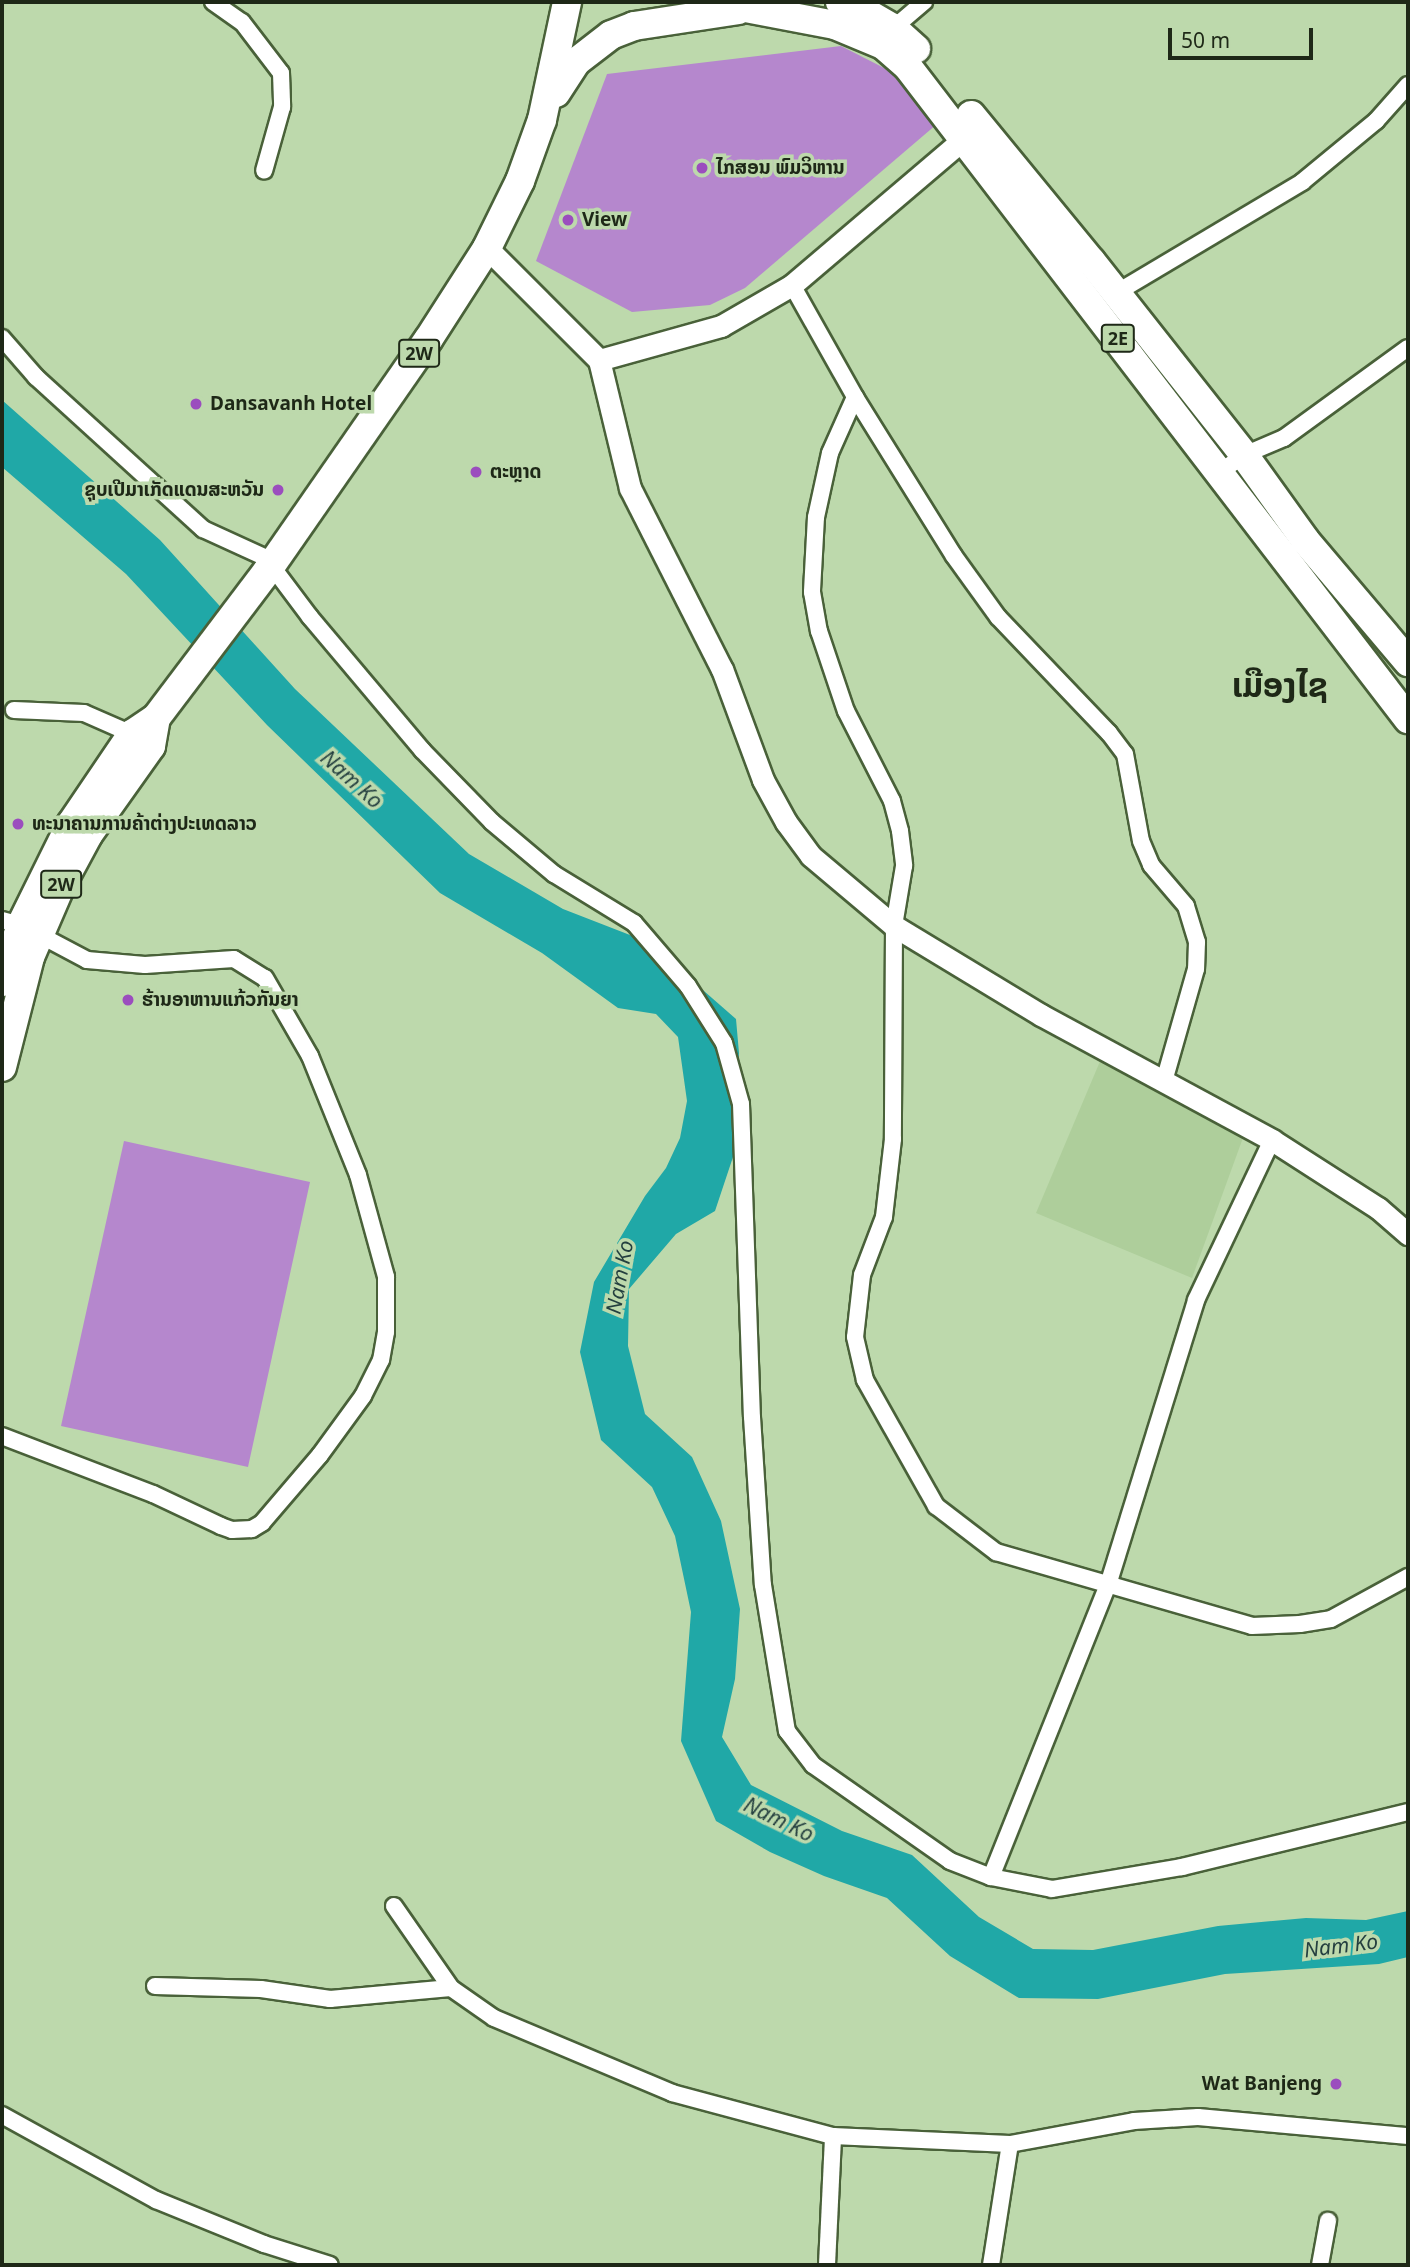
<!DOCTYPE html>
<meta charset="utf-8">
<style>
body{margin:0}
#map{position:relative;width:1410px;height:2267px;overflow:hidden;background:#bdd9ac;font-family:"Noto Sans","Noto Sans Lao",sans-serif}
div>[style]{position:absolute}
.built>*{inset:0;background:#aece9b}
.green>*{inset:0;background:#b587cd}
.water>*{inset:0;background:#20a8a7}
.roads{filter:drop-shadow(2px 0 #496139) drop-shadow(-2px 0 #496139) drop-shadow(0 2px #496139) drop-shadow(0 -2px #496139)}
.street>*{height:16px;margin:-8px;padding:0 8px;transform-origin:8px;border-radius:8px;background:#fff}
.secondary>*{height:21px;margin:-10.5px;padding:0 10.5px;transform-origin:10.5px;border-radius:10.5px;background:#fff}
.highway>*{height:28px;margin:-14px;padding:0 14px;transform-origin:14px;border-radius:14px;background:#fff}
.dots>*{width:19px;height:19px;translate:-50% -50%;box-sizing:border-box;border:4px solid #bdd9ac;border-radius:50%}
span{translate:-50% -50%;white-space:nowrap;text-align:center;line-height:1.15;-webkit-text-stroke:7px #bdd9ac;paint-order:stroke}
.shield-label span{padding:2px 5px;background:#bdd9ac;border:2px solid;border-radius:5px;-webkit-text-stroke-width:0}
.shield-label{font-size:18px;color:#1e2817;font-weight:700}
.poi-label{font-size:19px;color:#1e2817;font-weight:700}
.left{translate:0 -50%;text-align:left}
.right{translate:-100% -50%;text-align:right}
.water-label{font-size:21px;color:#243f3f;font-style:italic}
.town-label{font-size:33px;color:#1e2817;font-weight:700}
.frame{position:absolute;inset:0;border:4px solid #1e2817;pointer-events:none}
.scale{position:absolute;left:1168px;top:28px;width:145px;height:32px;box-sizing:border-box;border:4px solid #1e2817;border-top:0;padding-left:9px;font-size:21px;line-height:24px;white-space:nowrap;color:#1e2817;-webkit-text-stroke:5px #bdd9ac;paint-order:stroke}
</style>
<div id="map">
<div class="built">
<div style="clip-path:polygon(1101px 1059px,1244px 1135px,1192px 1278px,1036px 1213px)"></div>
</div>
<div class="green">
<div style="clip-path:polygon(841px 46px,892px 72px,937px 124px,745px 288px,710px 305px,632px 312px,536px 261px,607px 74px)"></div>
<div style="clip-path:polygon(124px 1141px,310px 1182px,248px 1467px,61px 1426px)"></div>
</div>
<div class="water">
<div style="clip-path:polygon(2px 400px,160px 540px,295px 689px,469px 854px,563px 909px,648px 942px,736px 1019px,739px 1053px,733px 1157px,715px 1211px,676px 1234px,629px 1289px,628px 1346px,645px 1414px,692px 1457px,721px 1521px,740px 1609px,735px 1679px,722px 1737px,751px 1785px,842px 1831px,912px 1855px,979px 1917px,1033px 1949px,1093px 1950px,1218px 1926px,1306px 1918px,1366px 1920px,1408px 1911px,1408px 1957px,1379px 1964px,1225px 1974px,1098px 1999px,1019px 1998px,950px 1956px,887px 1898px,824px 1876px,770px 1852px,716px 1821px,681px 1741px,691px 1612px,675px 1536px,652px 1487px,601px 1440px,580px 1352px,594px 1282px,645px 1196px,666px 1168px,680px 1138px,687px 1101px,678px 1037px,656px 1014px,618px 1008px,542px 953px,440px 893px,267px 725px,126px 574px,2px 467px)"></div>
</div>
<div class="roads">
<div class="street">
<div style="left:213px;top:2px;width:35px;rotate:35deg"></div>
<div style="left:242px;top:22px;width:64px;rotate:52.6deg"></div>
<div style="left:281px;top:73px;width:34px;rotate:88deg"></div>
<div style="left:282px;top:107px;width:66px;rotate:105.7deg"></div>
<div style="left:890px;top:31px;width:45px;rotate:-40.5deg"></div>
<div style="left:792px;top:285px;width:129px;rotate:60.6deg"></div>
<div style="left:855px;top:397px;width:187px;rotate:58.1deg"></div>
<div style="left:954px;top:556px;width:75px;rotate:54.2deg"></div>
<div style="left:998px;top:617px;width:161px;rotate:46.3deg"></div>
<div style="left:1109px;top:733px;width:26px;rotate:53deg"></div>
<div style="left:1125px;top:754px;width:88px;rotate:79.6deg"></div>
<div style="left:1141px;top:841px;width:26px;rotate:67deg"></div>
<div style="left:1151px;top:865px;width:54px;rotate:49.5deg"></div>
<div style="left:1186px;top:906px;width:38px;rotate:73deg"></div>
<div style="left:1197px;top:942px;width:27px;rotate:92deg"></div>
<div style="left:1196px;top:969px;width:116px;rotate:105.9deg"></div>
<div style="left:1116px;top:293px;width:217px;rotate:-30.8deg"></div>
<div style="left:1302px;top:182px;width:96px;rotate:-39.5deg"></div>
<div style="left:1376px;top:121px;width:48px;rotate:-48.4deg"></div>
<div style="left:2px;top:338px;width:52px;rotate:48.9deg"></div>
<div style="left:36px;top:377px;width:226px;rotate:42.3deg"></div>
<div style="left:203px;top:529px;width:77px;rotate:24.6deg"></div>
<div style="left:855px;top:397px;width:61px;rotate:114.1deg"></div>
<div style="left:830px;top:453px;width:66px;rotate:102.3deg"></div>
<div style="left:816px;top:517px;width:75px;rotate:93.1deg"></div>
<div style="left:812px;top:592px;width:40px;rotate:80deg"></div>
<div style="left:819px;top:631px;width:84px;rotate:71.4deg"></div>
<div style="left:846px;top:711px;width:101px;rotate:62.9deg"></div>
<div style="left:892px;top:801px;width:31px;rotate:75deg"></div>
<div style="left:900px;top:831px;width:35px;rotate:83deg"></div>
<div style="left:904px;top:866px;width:61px;rotate:99.5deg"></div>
<div style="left:894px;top:926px;width:213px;rotate:90.3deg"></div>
<div style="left:893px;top:1139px;width:79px;rotate:96.6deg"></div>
<div style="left:884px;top:1217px;width:62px;rotate:110.8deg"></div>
<div style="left:862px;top:1275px;width:62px;rotate:96.4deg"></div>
<div style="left:855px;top:1337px;width:44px;rotate:76.9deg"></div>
<div style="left:865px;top:1380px;width:145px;rotate:60.6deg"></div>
<div style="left:936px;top:1506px;width:76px;rotate:37.5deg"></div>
<div style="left:996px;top:1552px;width:266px;rotate:16.1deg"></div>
<div style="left:1252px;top:1626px;width:48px;rotate:-2.4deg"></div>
<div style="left:1300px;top:1624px;width:31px;rotate:-9deg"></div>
<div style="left:1331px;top:1619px;width:88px;rotate:-28.6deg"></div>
<div style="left:1220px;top:472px;width:29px;rotate:-35deg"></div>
<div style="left:1244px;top:455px;width:43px;rotate:-23deg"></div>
<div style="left:1284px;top:438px;width:153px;rotate:-36deg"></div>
<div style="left:271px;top:565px;width:65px;rotate:53.1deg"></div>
<div style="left:310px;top:617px;width:174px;rotate:49.9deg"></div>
<div style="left:422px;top:750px;width:100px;rotate:45.8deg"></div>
<div style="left:492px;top:822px;width:81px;rotate:40deg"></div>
<div style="left:554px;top:874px;width:94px;rotate:31.5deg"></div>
<div style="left:634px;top:923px;width:83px;rotate:49.4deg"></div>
<div style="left:688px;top:986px;width:67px;rotate:57.7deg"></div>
<div style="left:724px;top:1043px;width:63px;rotate:74.4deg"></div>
<div style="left:741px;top:1104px;width:313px;rotate:88deg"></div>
<div style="left:752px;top:1417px;width:168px;rotate:86.3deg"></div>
<div style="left:763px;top:1585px;width:148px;rotate:80.7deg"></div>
<div style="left:787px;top:1731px;width:43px;rotate:52.6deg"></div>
<div style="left:813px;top:1765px;width:167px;rotate:35deg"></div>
<div style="left:950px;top:1861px;width:44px;rotate:21.3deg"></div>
<div style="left:991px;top:1877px;width:62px;rotate:11.1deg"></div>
<div style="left:1052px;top:1889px;width:132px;rotate:-9.6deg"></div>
<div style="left:1182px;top:1867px;width:233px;rotate:-13.7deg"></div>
<div style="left:14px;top:710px;width:70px;rotate:2.5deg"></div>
<div style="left:84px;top:713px;width:52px;rotate:23.6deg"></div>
<div style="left:2px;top:920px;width:20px;rotate:15deg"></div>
<div style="left:21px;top:925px;width:75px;rotate:27.9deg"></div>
<div style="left:87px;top:960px;width:58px;rotate:4.9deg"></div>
<div style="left:145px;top:965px;width:89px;rotate:-3.9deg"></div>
<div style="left:234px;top:959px;width:36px;rotate:32deg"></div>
<div style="left:265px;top:978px;width:90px;rotate:60deg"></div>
<div style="left:310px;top:1056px;width:128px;rotate:68deg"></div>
<div style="left:358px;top:1175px;width:106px;rotate:74.6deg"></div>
<div style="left:386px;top:1277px;width:55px;rotate:90deg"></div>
<div style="left:386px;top:1332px;width:28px;rotate:100deg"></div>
<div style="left:381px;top:1360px;width:40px;rotate:116.6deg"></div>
<div style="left:363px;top:1396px;width:73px;rotate:126.1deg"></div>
<div style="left:320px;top:1455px;width:89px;rotate:130.5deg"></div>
<div style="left:262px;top:1523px;width:12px;rotate:149deg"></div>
<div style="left:252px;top:1529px;width:20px;rotate:177deg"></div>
<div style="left:232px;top:1530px;width:12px;rotate:-160deg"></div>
<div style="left:221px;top:1526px;width:75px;rotate:-154.8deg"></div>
<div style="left:153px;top:1494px;width:162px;rotate:-159deg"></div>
<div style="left:991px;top:1877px;width:315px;rotate:-68.2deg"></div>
<div style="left:1108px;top:1585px;width:298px;rotate:-72.8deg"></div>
<div style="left:1196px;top:1300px;width:177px;rotate:-64.6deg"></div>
<div style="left:394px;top:1906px;width:100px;rotate:55.2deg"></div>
<div style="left:451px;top:1988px;width:52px;rotate:34.9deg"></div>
<div style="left:494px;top:2018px;width:193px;rotate:22.8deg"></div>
<div style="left:672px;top:2093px;width:167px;rotate:15deg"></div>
<div style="left:833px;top:2136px;width:177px;rotate:2.6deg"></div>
<div style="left:1010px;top:2144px;width:126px;rotate:-10.5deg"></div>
<div style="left:1134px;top:2121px;width:64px;rotate:-3.6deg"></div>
<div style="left:1198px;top:2117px;width:211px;rotate:5.2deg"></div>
<div style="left:155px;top:1986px;width:106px;rotate:1.6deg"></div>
<div style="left:261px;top:1989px;width:70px;rotate:8.2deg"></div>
<div style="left:330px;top:1999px;width:121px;rotate:-5.2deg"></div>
<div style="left:2px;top:2115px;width:176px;rotate:28.9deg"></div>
<div style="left:156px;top:2200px;width:117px;rotate:22.2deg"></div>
<div style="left:264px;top:2244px;width:69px;rotate:17.7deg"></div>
<div style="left:827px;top:2265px;width:129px;rotate:-87.3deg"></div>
<div style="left:991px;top:2265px;width:122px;rotate:-81.1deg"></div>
<div style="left:1320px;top:2265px;width:45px;rotate:-79.7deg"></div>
</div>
<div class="secondary">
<div style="left:487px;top:248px;width:158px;rotate:45deg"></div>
<div style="left:599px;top:360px;width:127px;rotate:-15.6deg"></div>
<div style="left:721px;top:326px;width:82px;rotate:-30deg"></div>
<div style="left:792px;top:285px;width:227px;rotate:-40.4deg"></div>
<div style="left:599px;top:360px;width:132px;rotate:76.4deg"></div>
<div style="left:630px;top:488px;width:203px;rotate:63.1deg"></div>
<div style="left:722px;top:669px;width:118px;rotate:69.7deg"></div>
<div style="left:763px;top:780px;width:48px;rotate:61.3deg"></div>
<div style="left:786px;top:822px;width:42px;rotate:53.7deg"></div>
<div style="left:811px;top:856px;width:109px;rotate:40.1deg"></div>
<div style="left:894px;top:926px;width:172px;rotate:31.2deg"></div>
<div style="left:1041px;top:1015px;width:263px;rotate:28.4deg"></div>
<div style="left:1272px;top:1140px;width:126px;rotate:32.7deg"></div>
<div style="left:1378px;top:1208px;width:40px;rotate:41deg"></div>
</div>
<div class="highway">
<div style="left:714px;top:2px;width:123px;rotate:10.8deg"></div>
<div style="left:835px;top:25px;width:52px;rotate:22.6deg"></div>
<div style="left:883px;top:45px;width:33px;rotate:41deg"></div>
<div style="left:908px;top:67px;width:822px;rotate:52.52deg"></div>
<div style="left:840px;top:2px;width:16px;rotate:15deg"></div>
<div style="left:855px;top:6px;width:44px;rotate:30.1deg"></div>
<div style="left:893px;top:28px;width:31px;rotate:42deg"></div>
<div style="left:556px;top:93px;width:37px;rotate:-57deg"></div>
<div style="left:576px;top:62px;width:44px;rotate:-37.6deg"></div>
<div style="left:611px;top:35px;width:25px;rotate:-21deg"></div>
<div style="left:634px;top:26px;width:105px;rotate:-8.7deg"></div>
<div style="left:971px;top:115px;width:189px;rotate:50.6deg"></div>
<div style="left:1091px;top:261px;width:247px;rotate:51.7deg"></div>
<div style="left:1244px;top:455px;width:105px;rotate:54.3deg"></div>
<div style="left:1305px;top:540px;width:160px;rotate:49.8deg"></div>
<div style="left:2px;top:982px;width:60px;rotate:-71.6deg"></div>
<div style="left:21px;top:925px;width:113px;rotate:-63.7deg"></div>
<div style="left:71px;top:824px;width:109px;rotate:-55.9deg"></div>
<div style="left:132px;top:734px;width:29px;rotate:-34deg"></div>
<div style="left:156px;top:718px;width:186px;rotate:-52.9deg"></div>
<div style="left:268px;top:570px;width:280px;rotate:-55.2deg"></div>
<div style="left:428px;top:340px;width:109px;rotate:-57.3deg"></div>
<div style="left:487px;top:248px;width:75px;rotate:-63.8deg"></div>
<div style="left:520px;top:181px;width:65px;rotate:-70.2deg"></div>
<div style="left:542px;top:120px;width:121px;rotate:-78deg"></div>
<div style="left:2px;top:1067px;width:114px;rotate:-75.7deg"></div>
<div style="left:30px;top:957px;width:78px;rotate:-66.7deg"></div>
<div style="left:61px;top:885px;width:57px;rotate:-61.6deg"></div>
<div style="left:88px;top:835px;width:109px;rotate:-54.7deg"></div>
<div style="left:151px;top:746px;width:28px;rotate:-80deg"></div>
</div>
</div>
<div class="dots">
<div style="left:702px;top:168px;background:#9b4dbe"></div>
<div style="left:568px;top:220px;background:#9b4dbe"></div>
<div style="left:196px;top:404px;background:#9b4dbe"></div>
<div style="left:476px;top:472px;background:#9b4dbe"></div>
<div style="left:278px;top:490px;background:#9b4dbe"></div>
<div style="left:18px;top:824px;background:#9b4dbe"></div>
<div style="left:128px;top:1000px;background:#9b4dbe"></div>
<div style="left:1336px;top:2084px;background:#9b4dbe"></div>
</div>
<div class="shield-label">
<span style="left:1118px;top:338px">2E</span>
<span style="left:419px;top:353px">2W</span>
<span style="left:61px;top:884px">2W</span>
</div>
<div class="poi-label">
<span class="left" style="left:716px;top:168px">ໄກສອນ ພົມວິຫານ</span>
<span class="left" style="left:582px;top:220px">View</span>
<span class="left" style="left:210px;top:404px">Dansavanh Hotel</span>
<span class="left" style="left:490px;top:472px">ຕະຫຼາດ</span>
<span class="right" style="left:264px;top:490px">ຊຸບເປີມາເກັດແດນສະຫວັນ</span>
<span class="left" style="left:32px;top:824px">ທະນາຄານການຄ້າຕ່າງປະເທດລາວ</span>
<span class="left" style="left:142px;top:1000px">ຮ້ານອາຫານແກ້ວກັນຍາ</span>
<span class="right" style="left:1322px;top:2084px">Wat Banjeng</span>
</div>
<div class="water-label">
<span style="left:352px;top:779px;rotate:42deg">Nam Ko</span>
<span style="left:619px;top:1277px;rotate:-80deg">Nam Ko</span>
<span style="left:779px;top:1819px;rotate:26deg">Nam Ko</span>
<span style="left:1341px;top:1945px;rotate:-7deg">Nam Ko</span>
</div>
<div class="town-label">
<span style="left:1280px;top:685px">ເມືອງໄຊ</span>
</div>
<div class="frame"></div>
<div class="scale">50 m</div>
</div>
